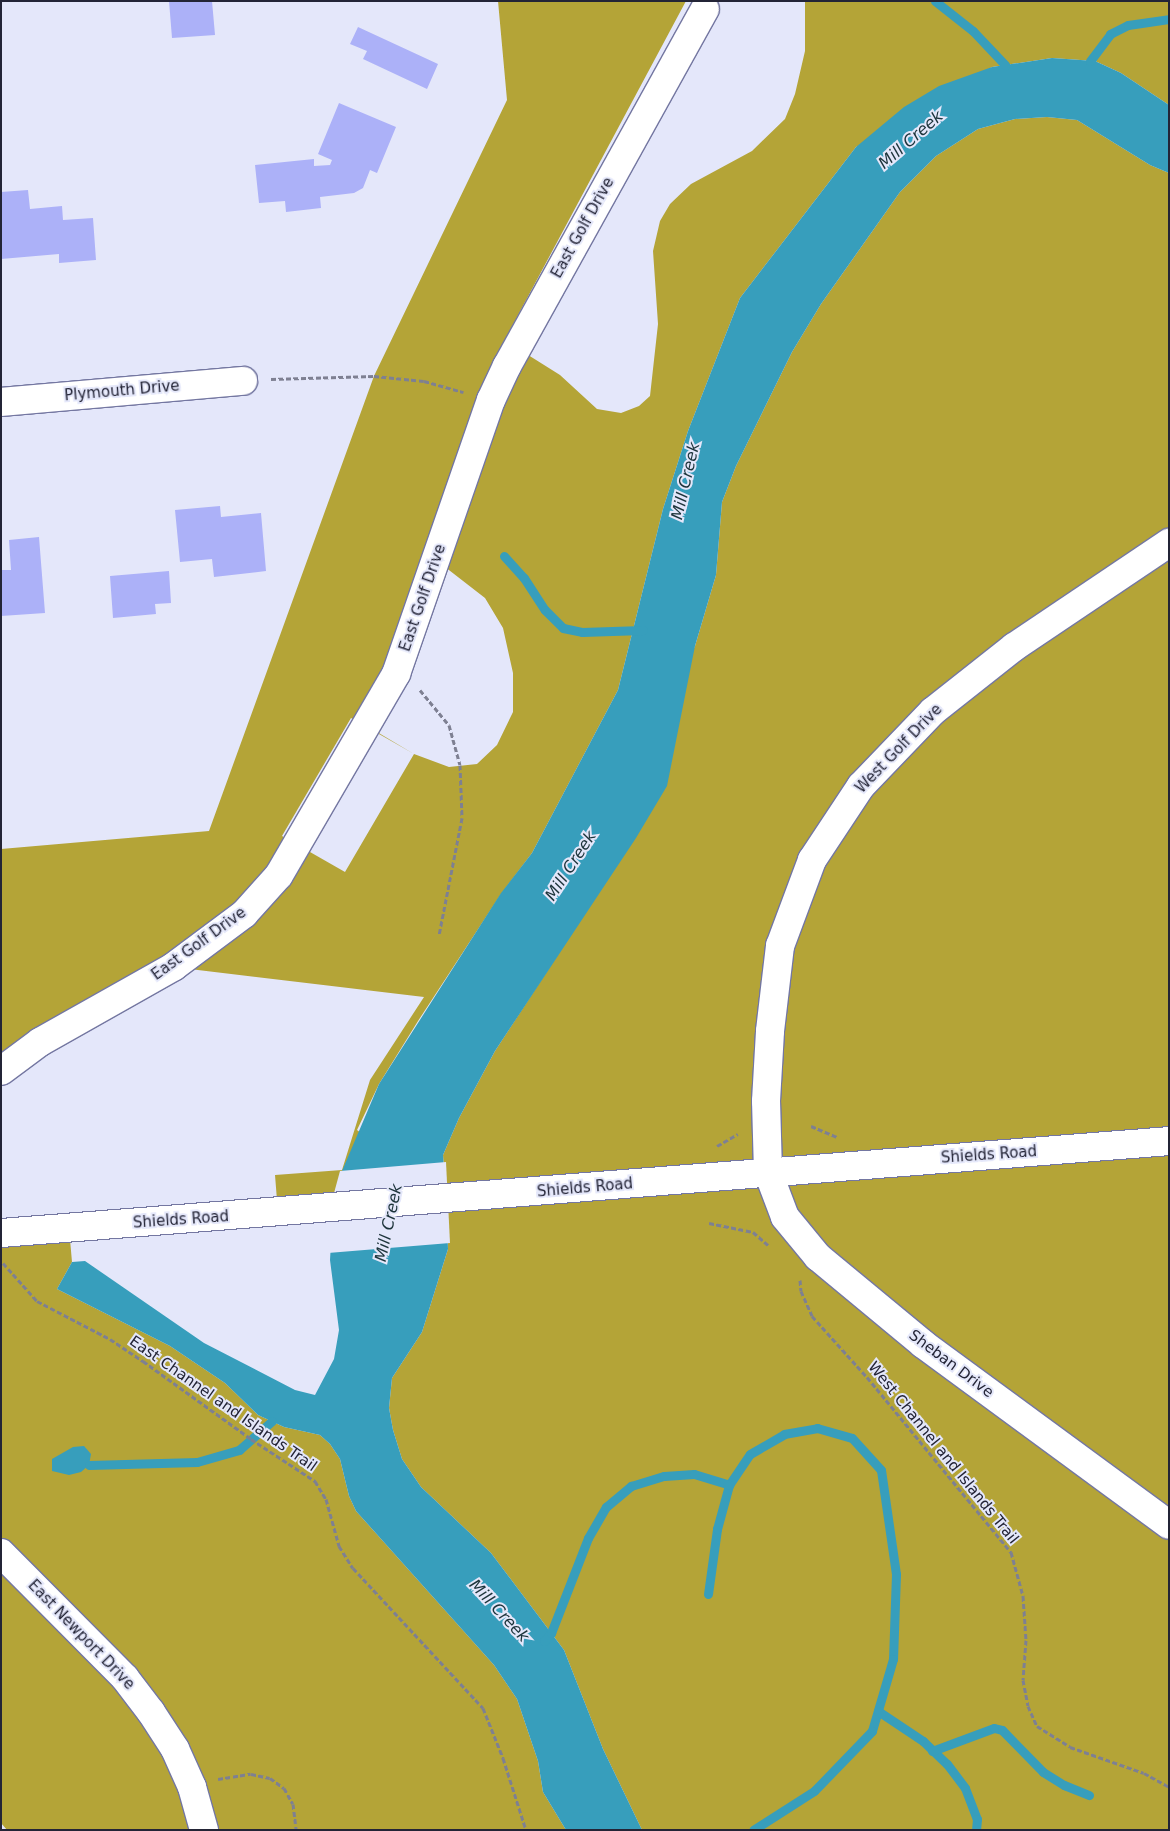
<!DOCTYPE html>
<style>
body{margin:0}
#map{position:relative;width:1170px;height:1831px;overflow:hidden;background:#e4e7fa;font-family:"DejaVu Sans",sans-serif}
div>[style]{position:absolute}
.forest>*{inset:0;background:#b4a437}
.water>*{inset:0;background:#379ebc}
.pier>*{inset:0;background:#e4e7fa}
.stream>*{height:9px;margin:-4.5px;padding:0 4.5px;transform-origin:4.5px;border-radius:4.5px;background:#379ebc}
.building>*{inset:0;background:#acb1f8}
.path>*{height:3px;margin-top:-1.5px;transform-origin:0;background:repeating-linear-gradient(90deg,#7e8092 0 5px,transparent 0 7.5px)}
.roads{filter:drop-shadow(1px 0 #7477a1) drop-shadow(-1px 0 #7477a1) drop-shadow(0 1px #7477a1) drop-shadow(0 -1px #7477a1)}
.street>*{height:28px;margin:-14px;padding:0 14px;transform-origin:14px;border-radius:14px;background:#fff}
.secondary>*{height:28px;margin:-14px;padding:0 14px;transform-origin:14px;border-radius:14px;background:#fff}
span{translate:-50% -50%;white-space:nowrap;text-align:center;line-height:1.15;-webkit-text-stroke:4px #e4e7fa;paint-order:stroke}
.street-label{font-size:15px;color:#232436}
.water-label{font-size:16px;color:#1c333a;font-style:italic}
.frame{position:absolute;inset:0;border:2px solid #232436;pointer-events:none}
</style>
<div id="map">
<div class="forest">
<div style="clip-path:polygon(evenodd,498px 1px,686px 1px,509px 332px,521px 340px,517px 348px,560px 375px,597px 409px,621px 413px,639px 406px,650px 396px,658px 324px,653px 251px,660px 221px,670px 204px,691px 184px,752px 151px,785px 119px,795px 94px,805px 51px,805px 1px,1169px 1px,1169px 105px,1121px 73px,1095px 61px,1052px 58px,992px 67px,856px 147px,740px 298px,688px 431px,663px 509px,618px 690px,532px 853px,501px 894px,418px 1021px,379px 1084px,357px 1130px,446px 1197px,443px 1155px,459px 1118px,495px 1051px,559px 953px,695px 646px,716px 575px,722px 502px,736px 466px,792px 352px,821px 304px,900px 192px,936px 156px,978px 129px,1015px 119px,1047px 117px,1077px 120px,1150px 165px,1169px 173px,1169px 1830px,642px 1830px,603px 1749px,564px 1650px,491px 1553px,421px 1487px,402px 1459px,393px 1430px,389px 1408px,392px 1378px,422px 1332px,448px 1249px,446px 1200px,278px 1213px,275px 1175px,342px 1170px,370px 1080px,424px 997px,173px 967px,1px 1071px,1px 849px,209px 831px,374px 376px,507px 100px,498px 1px,436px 560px,485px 598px,503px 628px,513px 673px,513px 712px,497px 745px,477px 764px,449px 767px,414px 754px,367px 726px,436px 560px,498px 1px,351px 718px,414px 754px,345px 872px,282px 836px,351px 718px)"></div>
<div style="clip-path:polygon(69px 1228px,72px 1262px,57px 1289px,170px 1346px,225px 1383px,258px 1415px,284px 1427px,320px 1435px,330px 1444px,340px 1459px,349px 1496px,356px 1511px,494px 1665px,517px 1699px,538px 1761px,543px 1792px,566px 1830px,7px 1830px,1px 1823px,1px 1233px)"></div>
</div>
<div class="water">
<div style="clip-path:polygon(1052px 58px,1095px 61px,1121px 73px,1169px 105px,1169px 173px,1150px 165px,1077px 120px,1047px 117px,1015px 119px,978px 129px,936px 156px,900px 192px,821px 304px,792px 352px,736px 466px,722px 502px,716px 575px,695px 646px,667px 786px,636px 838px,495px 1051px,459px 1118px,443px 1155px,446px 1197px,342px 1171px,379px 1084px,501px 893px,532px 853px,618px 690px,663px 509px,688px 431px,740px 298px,856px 147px,904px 107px,939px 86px,992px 67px)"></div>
<div style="clip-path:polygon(446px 1199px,448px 1249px,422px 1332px,392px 1378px,389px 1408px,393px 1430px,402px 1459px,421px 1487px,491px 1553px,564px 1650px,603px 1749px,642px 1830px,566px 1830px,543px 1792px,538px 1761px,517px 1699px,494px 1665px,356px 1511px,349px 1496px,340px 1459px,330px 1444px,320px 1435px,284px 1427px,258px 1415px,225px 1383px,170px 1346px,57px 1289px,72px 1262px,85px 1261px,204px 1343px,295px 1390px,315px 1395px,334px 1359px,339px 1330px,330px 1260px,333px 1208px)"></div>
<div style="clip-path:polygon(84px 1446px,91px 1454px,89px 1465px,81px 1472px,69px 1475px,52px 1471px,52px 1459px,73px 1447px)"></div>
</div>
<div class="pier">
<div style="clip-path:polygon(446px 1162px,450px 1243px,328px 1253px,330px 1208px,340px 1171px)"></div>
</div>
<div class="stream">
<div style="left:935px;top:1px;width:48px;rotate:38.3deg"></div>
<div style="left:973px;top:31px;width:47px;rotate:46.7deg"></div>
<div style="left:1090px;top:61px;width:34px;rotate:-53deg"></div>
<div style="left:1110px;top:34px;width:20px;rotate:-27deg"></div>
<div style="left:1128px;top:25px;width:41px;rotate:-8.3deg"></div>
<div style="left:504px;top:556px;width:30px;rotate:48deg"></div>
<div style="left:524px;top:578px;width:38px;rotate:57deg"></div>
<div style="left:545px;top:610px;width:25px;rotate:45deg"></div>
<div style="left:563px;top:628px;width:19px;rotate:12deg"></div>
<div style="left:582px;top:632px;width:61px;rotate:-1.9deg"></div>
<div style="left:89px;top:1465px;width:108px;rotate:-1.6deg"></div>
<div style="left:197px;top:1462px;width:44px;rotate:-15.9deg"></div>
<div style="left:239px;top:1450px;width:44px;rotate:-41.3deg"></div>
<div style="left:708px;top:1594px;width:66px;rotate:-82.1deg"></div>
<div style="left:717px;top:1529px;width:46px;rotate:-74.7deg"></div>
<div style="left:729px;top:1485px;width:37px;rotate:-56deg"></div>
<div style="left:750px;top:1454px;width:39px;rotate:-30deg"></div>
<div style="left:784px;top:1434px;width:34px;rotate:-10deg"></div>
<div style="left:817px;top:1428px;width:36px;rotate:16deg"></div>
<div style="left:852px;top:1438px;width:43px;rotate:47.8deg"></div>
<div style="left:881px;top:1470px;width:105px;rotate:81.8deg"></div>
<div style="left:896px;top:1574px;width:85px;rotate:92deg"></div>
<div style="left:893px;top:1659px;width:75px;rotate:106.3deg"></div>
<div style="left:872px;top:1731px;width:83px;rotate:134deg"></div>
<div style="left:814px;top:1791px;width:72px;rotate:147.4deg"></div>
<div style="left:544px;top:1641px;width:11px;rotate:-49deg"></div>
<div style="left:551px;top:1633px;width:102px;rotate:-68.7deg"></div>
<div style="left:588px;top:1538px;width:36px;rotate:-60deg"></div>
<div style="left:606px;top:1507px;width:33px;rotate:-40deg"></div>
<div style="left:631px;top:1486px;width:34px;rotate:-17deg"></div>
<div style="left:664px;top:1476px;width:30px;rotate:-4deg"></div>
<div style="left:694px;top:1474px;width:37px;rotate:17deg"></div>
<div style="left:878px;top:1711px;width:54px;rotate:33.7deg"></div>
<div style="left:923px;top:1741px;width:33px;rotate:44deg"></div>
<div style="left:947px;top:1764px;width:30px;rotate:53deg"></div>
<div style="left:965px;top:1788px;width:33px;rotate:69deg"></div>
<div style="left:977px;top:1819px;width:11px;rotate:95deg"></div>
<div style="left:932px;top:1751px;width:66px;rotate:-20.4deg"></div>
<div style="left:994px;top:1728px;width:8px;rotate:14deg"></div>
<div style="left:1002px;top:1730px;width:59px;rotate:45.7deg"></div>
<div style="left:1043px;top:1772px;width:25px;rotate:32deg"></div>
<div style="left:1064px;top:1785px;width:27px;rotate:22deg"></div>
</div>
<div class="building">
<div style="clip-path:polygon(169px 1px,212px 1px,215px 35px,172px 38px)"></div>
<div style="clip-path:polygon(358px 27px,438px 64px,427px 89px,363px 59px,367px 51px,350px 44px)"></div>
<div style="clip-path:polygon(339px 103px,396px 127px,377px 173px,370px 170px,363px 188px,354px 193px,320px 197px,321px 208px,286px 212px,285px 201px,259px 203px,255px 165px,314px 159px,314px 166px,330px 165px,332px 160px,318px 154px)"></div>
<div style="clip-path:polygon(28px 190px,30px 209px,62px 206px,63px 220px,93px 218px,96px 260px,59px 263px,59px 254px,1px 259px,1px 192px)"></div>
<div style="clip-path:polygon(220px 506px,221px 517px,261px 513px,266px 571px,214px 577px,212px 559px,180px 562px,175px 510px)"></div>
<div style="clip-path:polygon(39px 537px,45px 613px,1px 616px,1px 570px,11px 570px,9px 540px)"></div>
<div style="clip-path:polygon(169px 571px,171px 603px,155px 604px,156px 614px,113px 618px,110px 576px)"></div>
</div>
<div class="path">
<div style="left:271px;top:379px;width:103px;rotate:-1.7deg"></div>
<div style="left:374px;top:376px;width:50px;rotate:5.7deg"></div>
<div style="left:424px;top:381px;width:41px;rotate:15.8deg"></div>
<div style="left:420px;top:690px;width:45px;rotate:50.4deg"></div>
<div style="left:449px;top:725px;width:41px;rotate:74.6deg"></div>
<div style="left:460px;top:765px;width:53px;rotate:87.8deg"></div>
<div style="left:462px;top:818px;width:119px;rotate:101.1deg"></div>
<div style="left:811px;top:1126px;width:28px;rotate:23deg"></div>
<div style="left:717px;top:1146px;width:24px;rotate:-30deg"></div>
<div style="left:709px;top:1223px;width:45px;rotate:11.6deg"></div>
<div style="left:753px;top:1232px;width:20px;rotate:41deg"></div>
<div style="left:3px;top:1263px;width:51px;rotate:48.2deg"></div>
<div style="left:37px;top:1301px;width:82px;rotate:27.5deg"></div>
<div style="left:110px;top:1339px;width:40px;rotate:34deg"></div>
<div style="left:143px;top:1361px;width:133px;rotate:35.8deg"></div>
<div style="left:251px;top:1439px;width:77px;rotate:33.3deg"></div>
<div style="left:315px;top:1481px;width:21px;rotate:59deg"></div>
<div style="left:326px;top:1499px;width:49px;rotate:74.5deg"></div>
<div style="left:339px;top:1546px;width:26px;rotate:58deg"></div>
<div style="left:353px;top:1568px;width:191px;rotate:47.1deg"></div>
<div style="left:483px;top:1708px;width:54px;rotate:68.2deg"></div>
<div style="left:503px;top:1758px;width:76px;rotate:72.3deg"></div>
<div style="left:800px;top:1280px;width:11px;rotate:85deg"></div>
<div style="left:801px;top:1291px;width:27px;rotate:66deg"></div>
<div style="left:812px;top:1316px;width:82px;rotate:48deg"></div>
<div style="left:867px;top:1377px;width:227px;rotate:50.6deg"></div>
<div style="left:1011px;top:1552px;width:46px;rotate:74.7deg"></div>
<div style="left:1023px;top:1596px;width:44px;rotate:86.1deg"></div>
<div style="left:1026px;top:1640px;width:40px;rotate:94.3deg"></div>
<div style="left:1023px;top:1680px;width:26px;rotate:79deg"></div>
<div style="left:1028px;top:1706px;width:22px;rotate:66deg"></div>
<div style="left:1037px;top:1726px;width:39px;rotate:32deg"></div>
<div style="left:1070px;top:1747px;width:78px;rotate:19.4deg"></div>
<div style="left:1144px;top:1773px;width:29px;rotate:29deg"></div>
<div style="left:218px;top:1779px;width:33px;rotate:-9deg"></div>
<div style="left:251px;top:1774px;width:19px;rotate:12deg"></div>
<div style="left:270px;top:1778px;width:17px;rotate:36deg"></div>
<div style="left:284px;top:1788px;width:18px;rotate:61deg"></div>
<div style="left:293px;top:1804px;width:26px;rotate:83deg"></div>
</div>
<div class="roads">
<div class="street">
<div style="left:1px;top:402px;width:243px;rotate:-5deg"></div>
<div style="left:1px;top:1071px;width:49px;rotate:-36.6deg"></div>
<div style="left:40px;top:1042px;width:153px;rotate:-29.4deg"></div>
<div style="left:173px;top:967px;width:89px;rotate:-36.7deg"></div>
<div style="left:244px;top:914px;width:52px;rotate:-48.1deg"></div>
<div style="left:279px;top:875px;width:233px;rotate:-59.8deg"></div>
<div style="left:396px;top:674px;width:290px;rotate:-70.9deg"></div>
<div style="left:491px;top:400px;width:38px;rotate:-65deg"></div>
<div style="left:507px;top:366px;width:408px;rotate:-61deg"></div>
<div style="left:768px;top:1172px;width:71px;rotate:-91.6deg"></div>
<div style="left:766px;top:1101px;width:70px;rotate:-86.7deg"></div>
<div style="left:770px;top:1031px;width:86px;rotate:-83.3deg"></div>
<div style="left:780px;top:946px;width:92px;rotate:-69.6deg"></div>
<div style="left:812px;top:860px;width:89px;rotate:-56.5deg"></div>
<div style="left:861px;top:786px;width:104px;rotate:-46.2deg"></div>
<div style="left:933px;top:711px;width:103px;rotate:-38.3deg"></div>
<div style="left:1014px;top:647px;width:187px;rotate:-33.9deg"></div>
<div style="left:1px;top:1553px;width:176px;rotate:45.2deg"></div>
<div style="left:125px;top:1678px;width:43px;rotate:52.6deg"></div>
<div style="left:151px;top:1712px;width:44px;rotate:57deg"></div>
<div style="left:175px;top:1749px;width:42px;rotate:65.9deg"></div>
<div style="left:192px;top:1787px;width:45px;rotate:74.4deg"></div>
</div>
<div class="secondary">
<div style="left:768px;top:1172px;width:48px;rotate:69.3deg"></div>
<div style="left:785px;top:1217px;width:52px;rotate:50.5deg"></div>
<div style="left:818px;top:1257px;width:136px;rotate:39.6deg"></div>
<div style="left:923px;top:1344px;width:305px;rotate:36.3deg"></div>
<div style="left:1px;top:1233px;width:1172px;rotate:-4.5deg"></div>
</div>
</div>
<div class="street-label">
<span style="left:583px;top:228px;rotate:-61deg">East Golf Drive</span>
<span style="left:122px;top:391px;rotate:-5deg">Plymouth Drive</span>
<span style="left:423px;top:598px;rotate:-71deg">East Golf Drive</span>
<span style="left:899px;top:749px;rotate:-46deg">West Golf Drive</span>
<span style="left:199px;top:944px;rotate:-36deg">East Golf Drive</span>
<span style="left:989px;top:1155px;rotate:-4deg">Shields Road</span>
<span style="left:585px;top:1188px;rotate:-5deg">Shields Road</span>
<span style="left:181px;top:1220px;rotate:-4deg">Shields Road</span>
<span style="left:951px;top:1364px;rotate:37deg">Sheban Drive</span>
<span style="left:223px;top:1404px;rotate:35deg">East Channel and Islands Trail</span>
<span style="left:943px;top:1453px;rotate:51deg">West Channel and Islands Trail</span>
<span style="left:81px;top:1635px;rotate:46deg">East Newport Drive</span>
</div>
<div class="water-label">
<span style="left:911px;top:140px;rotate:-41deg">Mill Creek</span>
<span style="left:686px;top:481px;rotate:-77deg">Mill Creek</span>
<span style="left:571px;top:866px;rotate:-57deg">Mill Creek</span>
<span style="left:389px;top:1223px;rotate:-78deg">Mill Creek</span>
<span style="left:499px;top:1611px;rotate:47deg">Mill Creek</span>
</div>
<div class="frame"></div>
</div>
